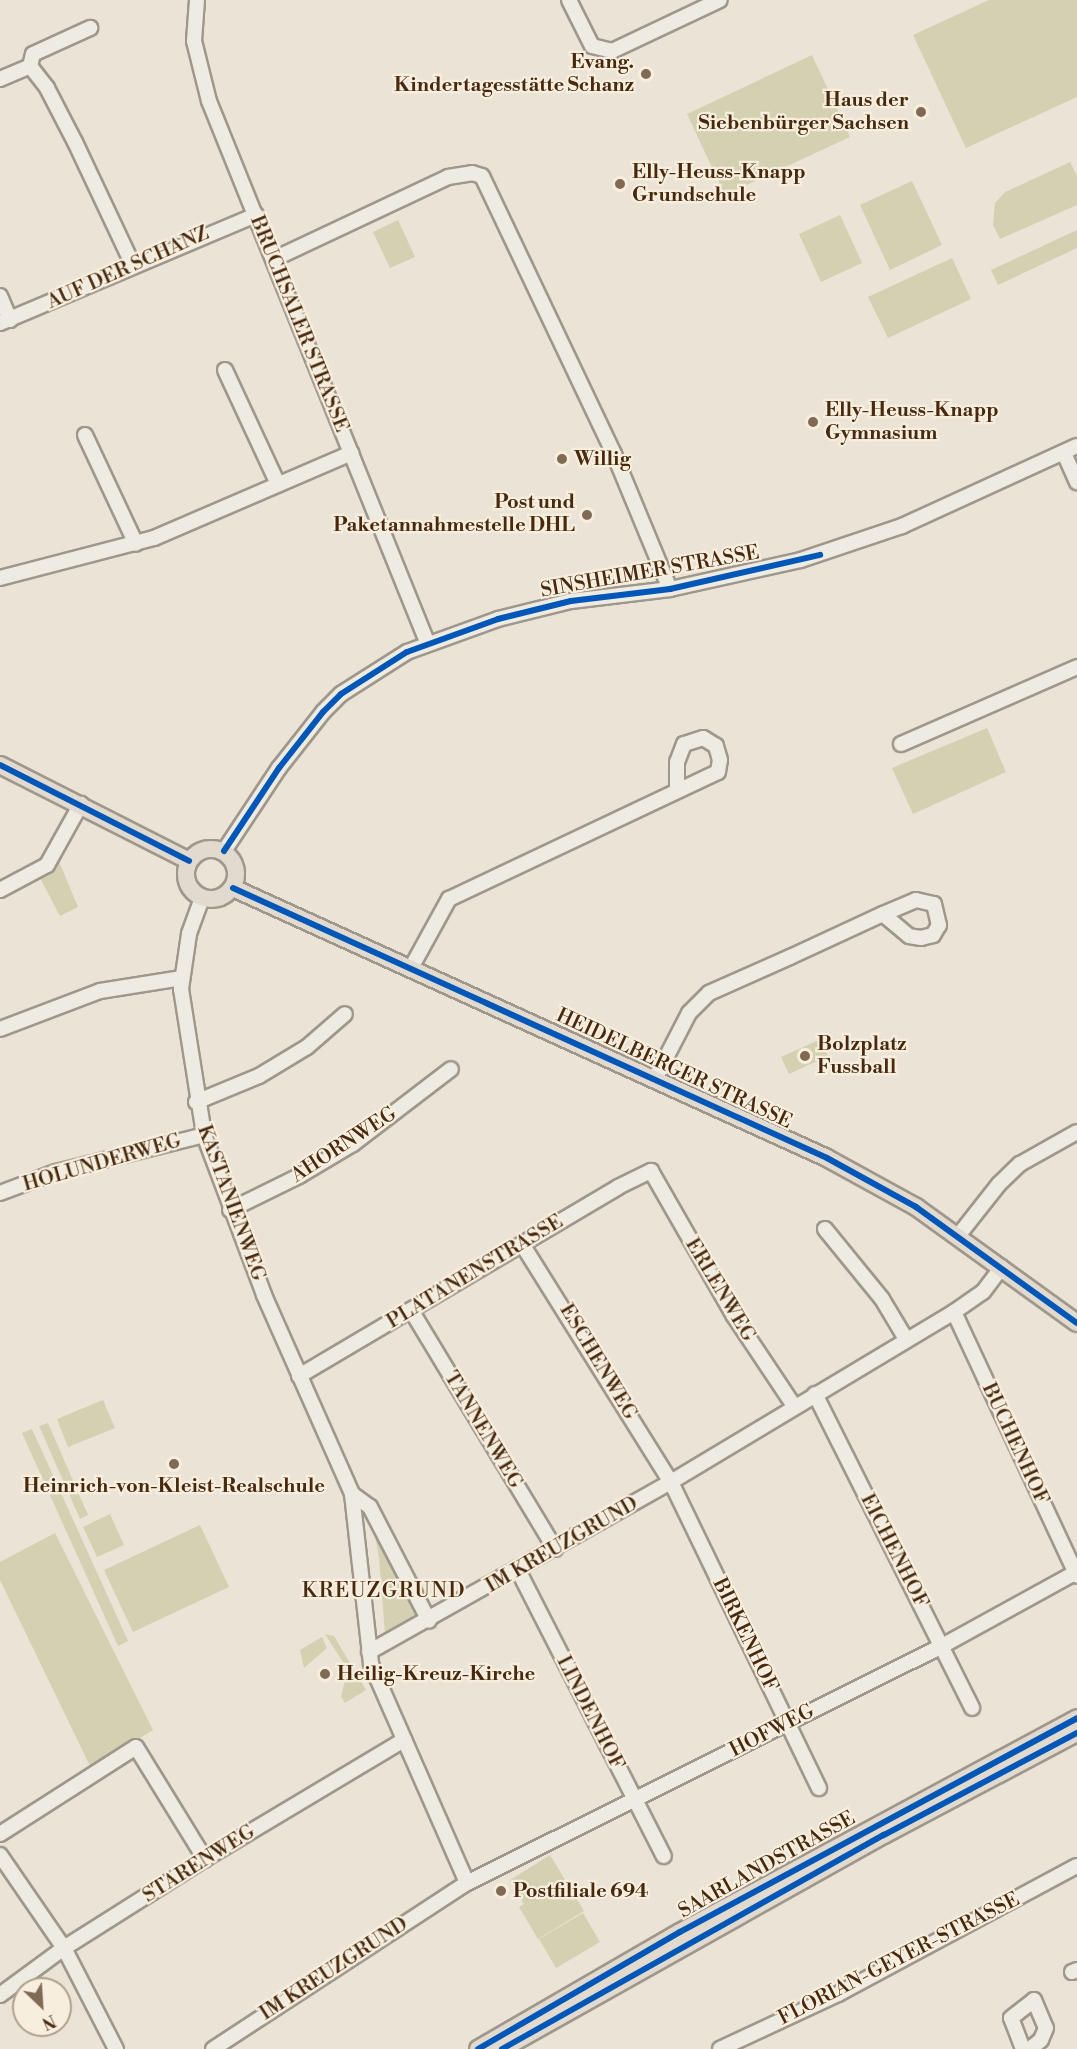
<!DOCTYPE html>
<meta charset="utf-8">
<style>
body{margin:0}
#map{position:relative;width:1077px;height:2049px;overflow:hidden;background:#ebe3d5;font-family:"Libre Bodoni",serif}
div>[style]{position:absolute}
.green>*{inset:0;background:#d3d1b1}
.roads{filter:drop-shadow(2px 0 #9f978c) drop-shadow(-2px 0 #9f978c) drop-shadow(0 2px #9f978c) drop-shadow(0 -2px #9f978c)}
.minor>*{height:14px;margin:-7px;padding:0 7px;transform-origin:7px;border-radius:7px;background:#eeebe3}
.major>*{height:16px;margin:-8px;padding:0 8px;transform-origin:8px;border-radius:8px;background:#e2dace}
.major>.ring{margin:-8px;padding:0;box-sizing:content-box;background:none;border:16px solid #e2dace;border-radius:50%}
.cycleway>*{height:6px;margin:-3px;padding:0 3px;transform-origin:3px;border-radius:3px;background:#0057b8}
.dots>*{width:16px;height:16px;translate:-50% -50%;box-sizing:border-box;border:3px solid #f7eede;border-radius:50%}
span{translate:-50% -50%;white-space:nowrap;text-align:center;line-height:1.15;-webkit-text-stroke:4.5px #f7eede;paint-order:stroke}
.poi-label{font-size:20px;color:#472910;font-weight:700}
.right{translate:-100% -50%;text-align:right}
.left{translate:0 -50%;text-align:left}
.street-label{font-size:20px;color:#472910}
.neighbourhood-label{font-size:21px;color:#472910;letter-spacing:1.5px}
.north{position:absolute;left:12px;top:1977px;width:60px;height:60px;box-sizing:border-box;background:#f7eede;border:2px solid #b19f8c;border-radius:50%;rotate:155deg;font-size:16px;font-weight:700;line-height:24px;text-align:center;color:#472910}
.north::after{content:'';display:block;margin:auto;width:21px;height:27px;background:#806a55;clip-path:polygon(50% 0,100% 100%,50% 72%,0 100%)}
</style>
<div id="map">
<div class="green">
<div style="clip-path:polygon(989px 0,1077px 0,1077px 97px,966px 148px,913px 35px)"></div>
<div style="clip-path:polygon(812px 55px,850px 137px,725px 195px,687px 114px)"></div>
<div style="clip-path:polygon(1070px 162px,1077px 176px,1077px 205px,1000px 239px,993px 225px,995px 203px,1005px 192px)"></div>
<div style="clip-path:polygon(912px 181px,942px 245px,890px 270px,860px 205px)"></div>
<div style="clip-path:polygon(840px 215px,862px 263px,821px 282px,799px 234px)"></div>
<div style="clip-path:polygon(398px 220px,415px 257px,390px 268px,373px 232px)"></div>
<div style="clip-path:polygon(1077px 230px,1077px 248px,998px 285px,991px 270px)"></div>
<div style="clip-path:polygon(952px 258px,971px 299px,888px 338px,868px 297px)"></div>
<div style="clip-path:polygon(987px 728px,1006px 772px,913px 814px,892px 768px)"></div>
<div style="clip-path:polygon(58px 859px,78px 907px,60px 916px,40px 878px)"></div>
<div style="clip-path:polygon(821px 1039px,828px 1056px,789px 1074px,781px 1057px)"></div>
<div style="clip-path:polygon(103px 1400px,115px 1428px,68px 1447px,57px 1419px)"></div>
<div style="clip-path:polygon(48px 1423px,88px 1515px,80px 1519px,39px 1426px)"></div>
<div style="clip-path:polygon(32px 1429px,128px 1641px,118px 1646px,22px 1433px)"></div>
<div style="clip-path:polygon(110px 1514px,124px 1545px,97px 1557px,83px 1527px)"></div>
<div style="clip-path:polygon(200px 1525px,229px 1587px,133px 1632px,104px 1570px)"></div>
<div style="clip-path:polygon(373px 1527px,419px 1617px,385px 1633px,379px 1557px)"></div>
<div style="clip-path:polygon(55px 1533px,153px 1730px,91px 1768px,0 1580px,0 1562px)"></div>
<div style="clip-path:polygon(325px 1634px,334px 1636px,366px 1690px,345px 1703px,341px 1696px,348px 1670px)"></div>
<div style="clip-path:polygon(322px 1637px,327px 1648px,304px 1668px,300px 1650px)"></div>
<div style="clip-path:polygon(550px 1855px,584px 1911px,538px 1939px,519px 1907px,524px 1904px,510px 1880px)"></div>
<div style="clip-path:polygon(583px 1913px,600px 1942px,556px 1968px,539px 1939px)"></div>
</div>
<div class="roads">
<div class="minor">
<div style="left:197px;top:0;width:41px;rotate:94.2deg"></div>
<div style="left:194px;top:41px;width:62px;rotate:76deg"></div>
<div style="left:209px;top:101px;width:583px;rotate:68.05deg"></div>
<div style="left:569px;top:0;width:51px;rotate:63.4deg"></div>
<div style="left:592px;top:46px;width:21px;rotate:14deg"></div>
<div style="left:612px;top:51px;width:119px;rotate:-25.3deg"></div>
<div style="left:30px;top:66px;width:28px;rotate:52deg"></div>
<div style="left:47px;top:88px;width:61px;rotate:62.6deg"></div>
<div style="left:75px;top:142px;width:136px;rotate:64.8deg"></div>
<div style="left:0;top:79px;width:33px;rotate:-23deg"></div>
<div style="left:30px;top:66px;width:12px;rotate:-76deg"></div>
<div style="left:33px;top:54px;width:63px;rotate:-24.5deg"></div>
<div style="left:274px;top:259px;width:192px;rotate:-25.2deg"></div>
<div style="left:448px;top:177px;width:24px;rotate:-9deg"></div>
<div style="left:472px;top:173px;width:10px;rotate:17deg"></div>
<div style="left:482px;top:176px;width:308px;rotate:64.6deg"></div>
<div style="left:614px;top:454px;width:146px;rotate:67.5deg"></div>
<div style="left:0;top:296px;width:26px;rotate:67deg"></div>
<div style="left:0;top:323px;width:278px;rotate:-22.9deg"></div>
<div style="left:225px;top:370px;width:126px;rotate:65.1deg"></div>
<div style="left:85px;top:435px;width:120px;rotate:64.9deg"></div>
<div style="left:1064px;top:453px;width:32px;rotate:66deg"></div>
<div style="left:0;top:578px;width:159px;rotate:-14.6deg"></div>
<div style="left:154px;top:538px;width:215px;rotate:-23.3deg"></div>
<div style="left:901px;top:744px;width:192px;rotate:-23.6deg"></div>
<div style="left:224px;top:851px;width:100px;rotate:-56.5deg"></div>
<div style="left:279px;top:768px;width:71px;rotate:-51.8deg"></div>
<div style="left:323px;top:712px;width:25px;rotate:-45deg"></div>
<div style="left:341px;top:694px;width:78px;rotate:-32.5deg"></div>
<div style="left:407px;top:652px;width:97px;rotate:-19.9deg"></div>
<div style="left:498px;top:619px;width:75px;rotate:-13.9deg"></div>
<div style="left:571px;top:601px;width:100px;rotate:-6.9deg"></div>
<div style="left:670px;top:589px;width:134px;rotate:-12.5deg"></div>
<div style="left:801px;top:560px;width:107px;rotate:-18.6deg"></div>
<div style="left:902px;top:526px;width:192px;rotate:-24.6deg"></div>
<div style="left:0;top:890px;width:53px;rotate:-28deg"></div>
<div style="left:47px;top:865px;width:70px;rotate:-60.9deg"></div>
<div style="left:202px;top:898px;width:38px;rotate:110deg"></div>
<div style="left:189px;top:934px;width:56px;rotate:98.3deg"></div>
<div style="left:181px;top:989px;width:148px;rotate:81deg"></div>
<div style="left:204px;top:1135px;width:171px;rotate:69.4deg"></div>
<div style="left:264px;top:1295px;width:218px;rotate:66.1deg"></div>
<div style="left:352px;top:1494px;width:171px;rotate:83.6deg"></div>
<div style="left:371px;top:1664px;width:239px;rotate:66.3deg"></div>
<div style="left:411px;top:968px;width:79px;rotate:-61.2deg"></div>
<div style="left:449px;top:899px;width:297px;rotate:-25.3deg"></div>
<div style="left:718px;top:772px;width:12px;rotate:-81deg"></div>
<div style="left:720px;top:760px;width:15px;rotate:-106deg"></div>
<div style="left:716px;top:746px;width:15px;rotate:-148deg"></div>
<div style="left:703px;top:738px;width:20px;rotate:162deg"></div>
<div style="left:684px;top:744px;width:19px;rotate:111deg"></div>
<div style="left:677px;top:762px;width:28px;rotate:90deg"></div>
<div style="left:0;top:1029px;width:107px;rotate:-20.8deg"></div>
<div style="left:100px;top:991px;width:83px;rotate:-9deg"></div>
<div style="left:655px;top:1079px;width:74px;rotate:-62.7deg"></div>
<div style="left:689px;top:1013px;width:28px;rotate:-45deg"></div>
<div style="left:709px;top:993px;width:89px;rotate:-24deg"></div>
<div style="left:790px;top:957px;width:102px;rotate:-24.8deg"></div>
<div style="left:883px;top:914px;width:36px;rotate:-23deg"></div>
<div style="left:916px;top:900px;width:18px;rotate:13deg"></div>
<div style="left:934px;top:904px;width:22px;rotate:77deg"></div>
<div style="left:939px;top:925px;width:12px;rotate:121deg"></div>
<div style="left:933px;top:935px;width:12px;rotate:166deg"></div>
<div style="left:921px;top:938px;width:12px;rotate:-171deg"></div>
<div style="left:909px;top:936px;width:34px;rotate:-140deg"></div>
<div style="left:196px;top:1102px;width:68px;rotate:-22.4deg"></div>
<div style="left:259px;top:1076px;width:56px;rotate:-31.1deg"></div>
<div style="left:307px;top:1047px;width:50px;rotate:-41deg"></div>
<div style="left:0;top:1193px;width:60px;rotate:-20.6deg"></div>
<div style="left:56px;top:1172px;width:153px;rotate:-14deg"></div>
<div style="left:230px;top:1210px;width:77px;rotate:-26.2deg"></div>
<div style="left:299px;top:1176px;width:63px;rotate:-30.7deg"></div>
<div style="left:353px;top:1144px;width:123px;rotate:-37.4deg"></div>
<div style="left:825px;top:1229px;width:90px;rotate:50.8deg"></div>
<div style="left:882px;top:1299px;width:47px;rotate:59deg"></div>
<div style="left:958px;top:1236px;width:66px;rotate:-51.7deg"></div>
<div style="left:999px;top:1184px;width:29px;rotate:-44deg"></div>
<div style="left:1020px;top:1164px;width:65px;rotate:-29.3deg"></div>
<div style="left:522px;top:1244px;width:281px;rotate:58deg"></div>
<div style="left:671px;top:1482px;width:340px;rotate:64.2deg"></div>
<div style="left:411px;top:1310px;width:279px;rotate:58.9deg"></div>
<div style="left:954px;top:1312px;width:291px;rotate:65deg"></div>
<div style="left:299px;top:1376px;width:371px;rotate:-30.6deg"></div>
<div style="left:618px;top:1187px;width:37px;rotate:-26deg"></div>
<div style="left:651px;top:1171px;width:167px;rotate:60.2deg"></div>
<div style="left:734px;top:1316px;width:108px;rotate:56.3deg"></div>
<div style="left:815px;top:1394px;width:351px;rotate:63.4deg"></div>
<div style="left:352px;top:1494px;width:22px;rotate:36deg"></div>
<div style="left:370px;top:1507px;width:128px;rotate:62.6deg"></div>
<div style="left:518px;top:1570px;width:321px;rotate:63deg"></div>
<div style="left:369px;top:1652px;width:347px;rotate:-29.4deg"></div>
<div style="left:671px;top:1482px;width:330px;rotate:-31deg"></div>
<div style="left:954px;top:1312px;width:35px;rotate:-35deg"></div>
<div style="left:983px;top:1292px;width:31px;rotate:-53deg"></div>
<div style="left:0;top:1834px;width:161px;rotate:-32.6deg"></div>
<div style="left:136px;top:1747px;width:132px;rotate:58.4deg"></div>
<div style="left:0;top:1855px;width:113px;rotate:55.5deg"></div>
<div style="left:64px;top:1948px;width:114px;rotate:62.8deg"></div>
<div style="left:1072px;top:1972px;width:5px;rotate:-22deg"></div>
<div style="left:0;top:1995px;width:79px;rotate:-36.3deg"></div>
<div style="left:64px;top:1948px;width:167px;rotate:-32.3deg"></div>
<div style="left:205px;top:1859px;width:232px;rotate:-30.9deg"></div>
<div style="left:213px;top:2049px;width:303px;rotate:-33.2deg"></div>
<div style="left:467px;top:1883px;width:531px;rotate:-26.52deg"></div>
<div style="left:942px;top:1646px;width:152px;rotate:-28.8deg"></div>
<div style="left:720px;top:2049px;width:130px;rotate:-25deg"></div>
<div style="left:838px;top:1994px;width:271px;rotate:-28.2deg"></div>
<div style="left:1023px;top:2049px;width:33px;rotate:-111deg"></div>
<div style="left:1011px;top:2018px;width:29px;rotate:-38deg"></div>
<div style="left:1034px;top:2000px;width:30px;rotate:67deg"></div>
<div style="left:1046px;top:2028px;width:13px;rotate:113deg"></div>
<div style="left:1041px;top:2040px;width:14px;rotate:141deg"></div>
</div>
<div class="major">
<div style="left:0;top:765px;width:212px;rotate:26.9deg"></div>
<div class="ring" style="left:186px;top:849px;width:34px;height:34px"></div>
<div style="left:233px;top:888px;width:652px;rotate:24.44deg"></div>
<div style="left:827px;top:1158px;width:102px;rotate:28.8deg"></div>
<div style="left:916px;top:1207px;width:198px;rotate:35.8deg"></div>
<div style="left:478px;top:2049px;width:233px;rotate:-30.1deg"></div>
<div style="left:680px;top:1932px;width:451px;rotate:-28.3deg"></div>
<div style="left:502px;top:2049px;width:438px;rotate:-29.3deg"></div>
<div style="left:884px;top:1835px;width:218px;rotate:-27.9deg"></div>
</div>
</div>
<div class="cycleway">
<div style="left:0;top:765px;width:212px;rotate:26.9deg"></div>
<div style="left:224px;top:851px;width:100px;rotate:-56.5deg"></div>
<div style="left:279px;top:768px;width:71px;rotate:-51.8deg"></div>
<div style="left:323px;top:712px;width:25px;rotate:-45deg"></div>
<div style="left:341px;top:694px;width:78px;rotate:-32.5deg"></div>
<div style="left:407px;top:652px;width:97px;rotate:-19.9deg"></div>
<div style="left:498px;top:619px;width:75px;rotate:-13.9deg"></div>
<div style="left:571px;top:601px;width:100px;rotate:-6.9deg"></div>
<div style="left:670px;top:589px;width:154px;rotate:-12.8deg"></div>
<div style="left:233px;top:888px;width:652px;rotate:24.44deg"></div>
<div style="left:827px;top:1158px;width:102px;rotate:28.8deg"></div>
<div style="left:916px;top:1207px;width:198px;rotate:35.8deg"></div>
<div style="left:478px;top:2049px;width:233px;rotate:-30.1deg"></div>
<div style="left:680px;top:1932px;width:451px;rotate:-28.3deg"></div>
<div style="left:502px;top:2049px;width:438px;rotate:-29.3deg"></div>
<div style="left:884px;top:1835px;width:218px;rotate:-27.9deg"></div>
</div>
<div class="dots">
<div style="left:646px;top:74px;background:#806a55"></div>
<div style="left:921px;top:112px;background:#806a55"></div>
<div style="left:620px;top:184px;background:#806a55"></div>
<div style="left:813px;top:422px;background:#806a55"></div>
<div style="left:562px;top:459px;background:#806a55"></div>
<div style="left:587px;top:515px;background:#806a55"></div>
<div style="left:805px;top:1056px;background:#806a55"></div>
<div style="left:174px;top:1464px;background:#806a55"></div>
<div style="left:325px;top:1674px;background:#806a55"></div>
<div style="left:501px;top:1891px;background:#806a55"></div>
</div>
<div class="poi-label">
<span class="right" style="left:634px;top:74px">Evang.<br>Kindertagesstätte Schanz</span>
<span class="right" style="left:909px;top:112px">Haus der<br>Siebenbürger Sachsen</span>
<span class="left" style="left:632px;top:184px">Elly-Heuss-Knapp<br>Grundschule</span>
<span class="left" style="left:825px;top:422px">Elly-Heuss-Knapp<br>Gymnasium</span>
<span class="left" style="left:574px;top:459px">Willig</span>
<span class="right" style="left:575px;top:514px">Post und<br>Paketannahmestelle DHL</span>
<span class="left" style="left:817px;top:1056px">Bolzplatz<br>Fussball</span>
<span style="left:174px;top:1486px">Heinrich-von-Kleist-Realschule</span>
<span class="left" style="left:337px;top:1674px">Heilig-Kreuz-Kirche</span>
<span class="left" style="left:513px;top:1891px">Postfiliale 694</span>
</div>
<div class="street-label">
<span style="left:128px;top:268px;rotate:-24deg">AUF DER SCHANZ</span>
<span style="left:299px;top:324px;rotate:68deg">BRUCHSALER STRASSE</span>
<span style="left:650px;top:572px;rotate:-10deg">SINSHEIMER STRASSE</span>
<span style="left:674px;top:1069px;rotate:25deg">HEIDELBERGER STRASSE</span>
<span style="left:344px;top:1145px;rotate:-33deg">AHORNWEG</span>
<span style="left:102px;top:1163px;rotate:-16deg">HOLUNDERWEG</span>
<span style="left:231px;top:1203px;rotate:70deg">KASTANIENWEG</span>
<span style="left:475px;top:1272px;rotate:-31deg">PLATANENSTRASSE</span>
<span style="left:720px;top:1290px;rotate:59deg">ERLENWEG</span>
<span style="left:598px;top:1362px;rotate:59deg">ESCHENWEG</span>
<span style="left:483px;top:1430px;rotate:59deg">TANNENWEG</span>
<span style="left:1015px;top:1444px;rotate:65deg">BUCHENHOF</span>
<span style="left:562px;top:1545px;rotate:-30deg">IM KREUZGRUND</span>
<span style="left:894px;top:1551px;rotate:63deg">EICHENHOF</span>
<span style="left:745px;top:1635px;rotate:64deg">BIRKENHOF</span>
<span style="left:590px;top:1713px;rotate:63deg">LINDENHOF</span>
<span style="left:772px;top:1731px;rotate:-27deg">HOFWEG</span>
<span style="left:199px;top:1864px;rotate:-32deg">STARENWEG</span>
<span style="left:767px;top:1865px;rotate:-29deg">SAARLANDSTRASSE</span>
<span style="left:899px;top:1959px;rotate:-27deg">FLORIAN-GEYER-STRASSE</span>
<span style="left:334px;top:1969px;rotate:-33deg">IM KREUZGRUND</span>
</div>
<div class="neighbourhood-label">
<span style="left:384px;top:1591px">KREUZGRUND</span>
</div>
<div class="north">N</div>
</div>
